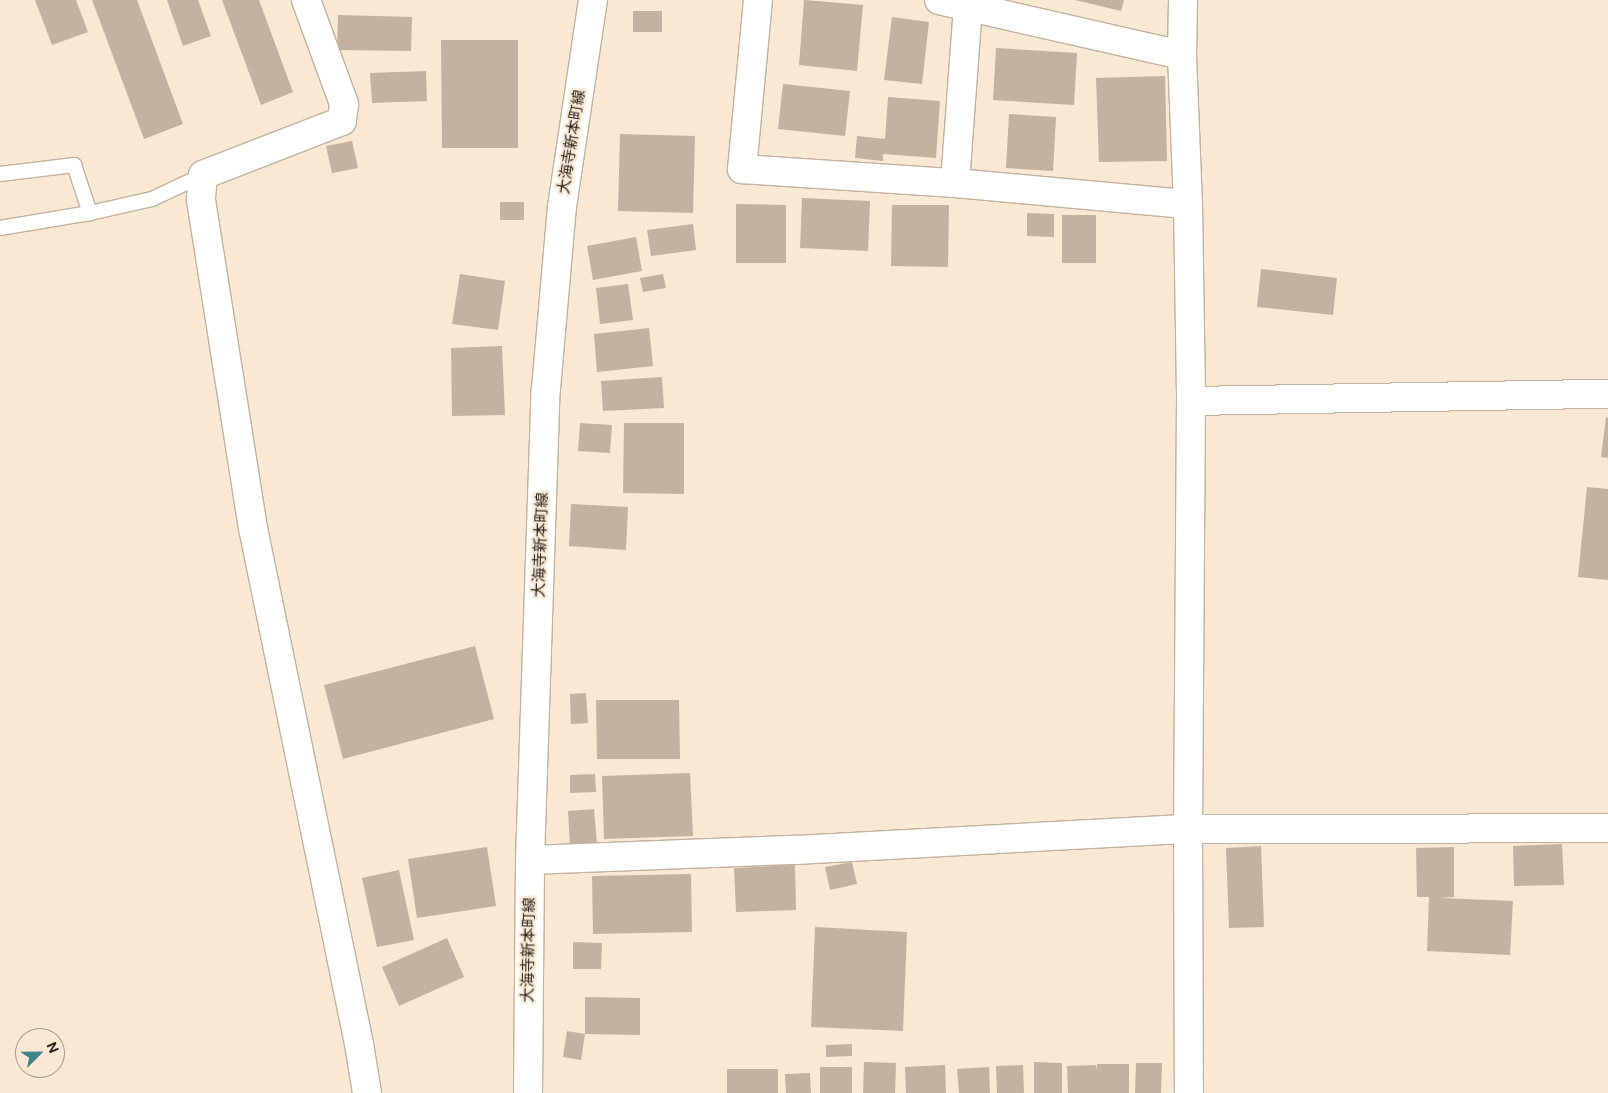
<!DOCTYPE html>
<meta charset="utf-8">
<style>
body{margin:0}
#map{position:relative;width:1608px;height:1093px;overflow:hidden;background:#f9e8d4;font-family:"DM Sans","Noto Sans JP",sans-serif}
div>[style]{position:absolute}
.building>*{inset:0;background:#c3b2a0}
.roads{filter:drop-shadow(1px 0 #c1b19e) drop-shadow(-1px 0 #c1b19e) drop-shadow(0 1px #c1b19e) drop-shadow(0 -1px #c1b19e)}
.service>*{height:14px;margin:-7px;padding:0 7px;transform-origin:7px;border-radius:7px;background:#fff}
.minor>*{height:28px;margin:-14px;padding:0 14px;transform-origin:14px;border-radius:14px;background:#fff}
.secondary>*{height:28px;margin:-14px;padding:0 14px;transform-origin:14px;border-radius:14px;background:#fff}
span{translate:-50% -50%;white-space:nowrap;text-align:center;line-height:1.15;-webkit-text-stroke:4.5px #f9e8d4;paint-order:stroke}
.street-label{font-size:15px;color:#28221b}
.north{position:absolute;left:15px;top:1028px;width:50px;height:50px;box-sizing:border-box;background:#f9e8d4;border:1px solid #a5998a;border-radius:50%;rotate:67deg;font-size:14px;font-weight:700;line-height:20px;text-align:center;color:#28221b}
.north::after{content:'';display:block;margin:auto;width:18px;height:22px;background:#3d8588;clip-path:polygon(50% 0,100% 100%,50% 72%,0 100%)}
</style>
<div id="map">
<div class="building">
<div style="clip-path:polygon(35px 0,76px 0,88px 32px,52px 45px)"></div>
<div style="clip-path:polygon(92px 0,137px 0,183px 124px,144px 139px)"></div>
<div style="clip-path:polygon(167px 0,198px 0,211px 36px,183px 46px)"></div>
<div style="clip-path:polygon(222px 0,259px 0,293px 92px,261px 105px)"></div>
<div style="clip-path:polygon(804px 0,863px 5px,857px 71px,799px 65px)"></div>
<div style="clip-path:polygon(1075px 0,1124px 0,1121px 11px)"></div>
<div style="clip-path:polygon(633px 11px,662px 11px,662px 32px,633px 32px)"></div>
<div style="clip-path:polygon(338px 15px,412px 17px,411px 51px,337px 50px)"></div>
<div style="clip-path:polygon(892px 17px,929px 22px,922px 84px,884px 80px)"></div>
<div style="clip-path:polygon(441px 40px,518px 40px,518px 148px,442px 148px)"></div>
<div style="clip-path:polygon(996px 48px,1077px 53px,1074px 105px,993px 100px)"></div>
<div style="clip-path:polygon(426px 71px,427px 101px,372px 103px,370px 73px)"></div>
<div style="clip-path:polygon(1165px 76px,1167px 161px,1099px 162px,1096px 78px)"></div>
<div style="clip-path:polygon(783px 84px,850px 91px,845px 136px,778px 129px)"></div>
<div style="clip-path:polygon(888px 97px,940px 101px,936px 158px,883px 154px,883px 161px,855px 158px,857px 136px,885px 139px)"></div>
<div style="clip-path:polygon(1009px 114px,1056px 117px,1053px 171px,1006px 168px)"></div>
<div style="clip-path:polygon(620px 134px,695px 136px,693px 213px,618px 211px)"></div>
<div style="clip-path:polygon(352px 141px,358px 168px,332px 173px,326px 146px)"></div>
<div style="clip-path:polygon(802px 198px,870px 201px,868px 251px,800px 248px)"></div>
<div style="clip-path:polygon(500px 202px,524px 202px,524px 220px,500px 220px)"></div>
<div style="clip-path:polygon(736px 204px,786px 205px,786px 263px,736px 263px)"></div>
<div style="clip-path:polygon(892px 205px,949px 205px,948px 267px,891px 266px)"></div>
<div style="clip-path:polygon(1027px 213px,1054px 214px,1054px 237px,1027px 236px)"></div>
<div style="clip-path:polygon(1062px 215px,1096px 215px,1096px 263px,1062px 263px)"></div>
<div style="clip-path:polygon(693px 224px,696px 250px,651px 256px,647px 230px)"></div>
<div style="clip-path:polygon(636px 237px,642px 271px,593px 280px,587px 246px)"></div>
<div style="clip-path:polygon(1261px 269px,1337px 278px,1333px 315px,1257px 307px)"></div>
<div style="clip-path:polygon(460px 274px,505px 281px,498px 330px,452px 324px)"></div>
<div style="clip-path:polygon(663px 274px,666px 288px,643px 292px,640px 278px)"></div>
<div style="clip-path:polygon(628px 284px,633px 320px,600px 324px,596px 288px)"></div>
<div style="clip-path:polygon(649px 328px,653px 366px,597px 372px,594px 334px)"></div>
<div style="clip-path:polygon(502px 346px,505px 415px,452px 416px,451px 348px)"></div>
<div style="clip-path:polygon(662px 377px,664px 408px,603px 411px,601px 381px)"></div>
<div style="clip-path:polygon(1606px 417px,1608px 418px,1608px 458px,1601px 457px)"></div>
<div style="clip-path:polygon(580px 423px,612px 425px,610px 453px,578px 451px)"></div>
<div style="clip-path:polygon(624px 423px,684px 423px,684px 494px,623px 493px)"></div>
<div style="clip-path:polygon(1587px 487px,1608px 489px,1608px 580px,1578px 577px)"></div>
<div style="clip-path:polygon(571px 504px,628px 507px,626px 550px,569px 546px)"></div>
<div style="clip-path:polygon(475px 646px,494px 719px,343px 759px,324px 685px)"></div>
<div style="clip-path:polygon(586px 693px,588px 723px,571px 724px,570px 694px)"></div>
<div style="clip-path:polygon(596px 700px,679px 700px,680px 759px,597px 759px)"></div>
<div style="clip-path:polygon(690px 773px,693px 836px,604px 839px,602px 776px)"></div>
<div style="clip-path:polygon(595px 774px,596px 792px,570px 793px,570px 775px)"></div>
<div style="clip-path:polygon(594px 809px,597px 844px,570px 846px,568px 811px)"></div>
<div style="clip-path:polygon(1562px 844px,1564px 885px,1514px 886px,1513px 846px)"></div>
<div style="clip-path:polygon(1261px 846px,1264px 927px,1229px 928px,1226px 848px)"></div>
<div style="clip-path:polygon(487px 847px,496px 906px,417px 918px,408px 859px)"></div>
<div style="clip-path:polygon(1454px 847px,1454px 897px,1440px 898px,1513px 901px,1510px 955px,1427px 951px,1429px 897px,1417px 897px,1416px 848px)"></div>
<div style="clip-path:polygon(852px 862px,857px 884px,830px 890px,825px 867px)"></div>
<div style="clip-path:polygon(795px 865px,796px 910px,736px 912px,734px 868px)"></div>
<div style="clip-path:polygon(399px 870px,414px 940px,377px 947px,362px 878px)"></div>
<div style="clip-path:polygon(691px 874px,692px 932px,593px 934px,592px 876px)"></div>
<div style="clip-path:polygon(815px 927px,907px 932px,903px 1031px,811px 1027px)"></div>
<div style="clip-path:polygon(447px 938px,464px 977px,399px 1006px,382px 967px)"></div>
<div style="clip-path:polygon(573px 942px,602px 943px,601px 969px,573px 969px)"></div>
<div style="clip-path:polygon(585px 997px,640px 998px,640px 1035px,585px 1034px)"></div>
<div style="clip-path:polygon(567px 1031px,585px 1034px,581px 1060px,563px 1057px)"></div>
<div style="clip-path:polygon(852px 1044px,852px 1056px,826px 1057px,826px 1045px)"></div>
<div style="clip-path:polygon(864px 1062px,896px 1063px,895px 1093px,863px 1093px)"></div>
<div style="clip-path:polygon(1034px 1062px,1062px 1063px,1062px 1093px,1034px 1093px)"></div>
<div style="clip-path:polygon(1136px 1063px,1162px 1063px,1161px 1093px,1135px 1093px)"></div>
<div style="clip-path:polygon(1097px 1064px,1129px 1064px,1129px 1093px,1068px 1093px,1067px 1066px,1096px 1065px,1097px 1070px)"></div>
<div style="clip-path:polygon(945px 1065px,946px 1093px,906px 1093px,905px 1067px)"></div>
<div style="clip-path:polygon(1023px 1065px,1024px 1093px,997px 1093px,996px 1066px)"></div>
<div style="clip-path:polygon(820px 1067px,852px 1067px,852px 1093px,820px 1093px)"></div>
<div style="clip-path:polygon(989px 1067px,990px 1093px,959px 1093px,957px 1069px)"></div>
<div style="clip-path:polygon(727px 1069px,778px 1069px,778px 1093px,727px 1093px)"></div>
<div style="clip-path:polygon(810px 1073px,811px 1093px,786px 1093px,785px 1074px)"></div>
</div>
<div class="roads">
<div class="service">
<div style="left:0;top:174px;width:75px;rotate:-6.9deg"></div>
<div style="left:74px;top:165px;width:51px;rotate:71.6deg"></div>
<div style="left:0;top:228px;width:91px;rotate:-9.5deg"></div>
<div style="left:90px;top:213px;width:64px;rotate:-12.7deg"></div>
<div style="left:152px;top:199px;width:56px;rotate:-25.2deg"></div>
</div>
<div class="minor">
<div style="left:306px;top:0;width:111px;rotate:69.9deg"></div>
<div style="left:344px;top:104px;width:17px;rotate:97deg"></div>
<div style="left:342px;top:121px;width:149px;rotate:158.8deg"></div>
<div style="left:203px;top:175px;width:25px;rotate:95deg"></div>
<div style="left:201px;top:200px;width:332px;rotate:81deg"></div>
<div style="left:253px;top:528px;width:527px;rotate:78.39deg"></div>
<div style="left:359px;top:1044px;width:50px;rotate:80.7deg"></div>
<div style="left:758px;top:0;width:170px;rotate:95.4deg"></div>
<div style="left:742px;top:169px;width:213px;rotate:3.8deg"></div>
<div style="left:955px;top:183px;width:234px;rotate:5.2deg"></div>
<div style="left:939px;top:0;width:249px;rotate:12.8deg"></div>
<div style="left:1183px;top:0;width:55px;rotate:91deg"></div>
<div style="left:1182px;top:55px;width:149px;rotate:87.7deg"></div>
<div style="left:1188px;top:204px;width:197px;rotate:89.1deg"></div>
<div style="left:1191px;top:401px;width:428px;rotate:90.4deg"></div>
<div style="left:1188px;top:829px;width:264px;rotate:89.8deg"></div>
<div style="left:955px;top:183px;width:176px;rotate:-85.8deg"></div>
<div style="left:1191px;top:401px;width:417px;rotate:-1deg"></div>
<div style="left:530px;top:860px;width:266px;rotate:-2.2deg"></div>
<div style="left:796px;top:850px;width:393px;rotate:-3.1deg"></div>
<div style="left:1188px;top:829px;width:420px;rotate:-0.1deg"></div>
</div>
<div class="secondary">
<div style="left:528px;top:1093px;width:233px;rotate:-89.5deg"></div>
<div style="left:530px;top:860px;width:471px;rotate:-88.1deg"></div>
<div style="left:546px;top:389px;width:183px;rotate:-85deg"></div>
<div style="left:562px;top:207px;width:209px;rotate:-81.5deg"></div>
</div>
</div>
<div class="street-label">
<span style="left:572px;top:142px;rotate:-81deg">大海寺新本町線</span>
<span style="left:541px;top:545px;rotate:-88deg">大海寺新本町線</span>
<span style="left:529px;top:950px;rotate:-89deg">大海寺新本町線</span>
</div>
<div class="north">N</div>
</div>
